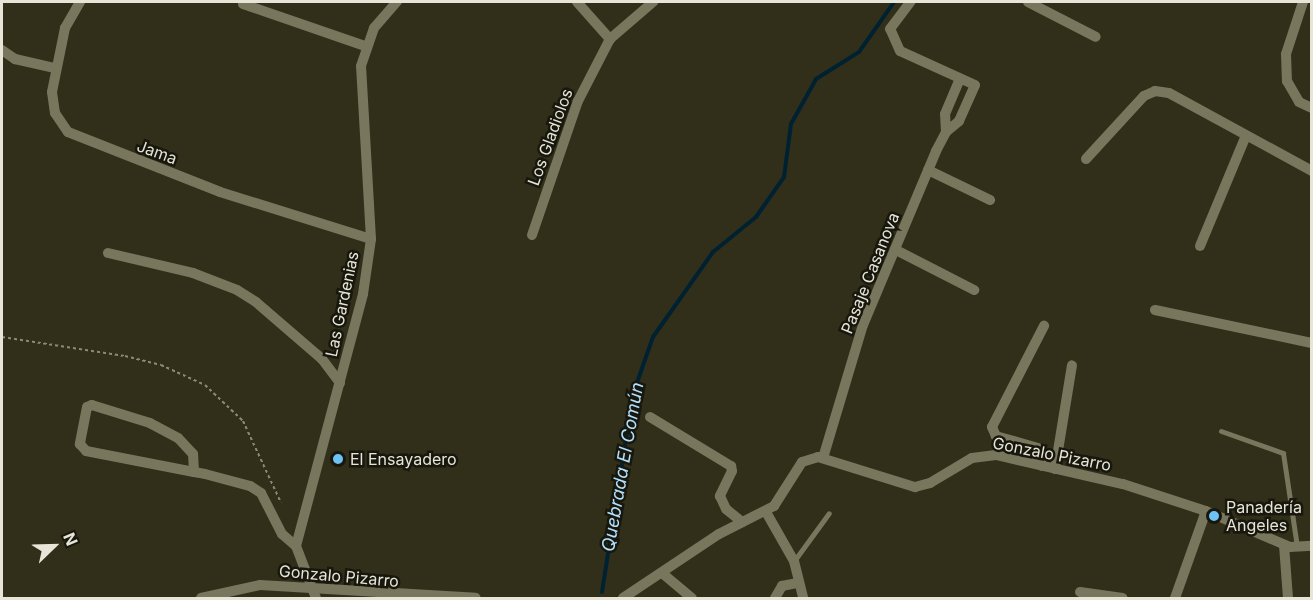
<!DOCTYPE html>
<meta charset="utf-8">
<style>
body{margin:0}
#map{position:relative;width:1313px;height:600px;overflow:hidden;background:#312f19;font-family:Inter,sans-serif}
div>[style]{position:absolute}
.stream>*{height:4px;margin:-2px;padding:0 2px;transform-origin:2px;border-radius:2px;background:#002132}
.path>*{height:2px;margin-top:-1px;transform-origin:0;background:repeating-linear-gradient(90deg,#8a8977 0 3px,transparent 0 6px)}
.service>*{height:5px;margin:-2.5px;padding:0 2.5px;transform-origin:2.5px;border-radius:2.5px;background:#78765d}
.minor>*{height:10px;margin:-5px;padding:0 5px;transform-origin:5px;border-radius:5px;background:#78765d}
.dots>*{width:16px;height:16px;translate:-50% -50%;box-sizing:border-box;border:3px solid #18170d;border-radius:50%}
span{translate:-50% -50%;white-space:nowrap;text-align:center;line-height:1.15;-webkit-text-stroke:5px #18170d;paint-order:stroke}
.street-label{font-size:16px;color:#e6e5d7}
.poi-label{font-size:16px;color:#e6e5d7}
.left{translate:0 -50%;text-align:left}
.water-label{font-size:18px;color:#b3e1fe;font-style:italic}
.frame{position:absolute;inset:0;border:3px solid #e6e5d7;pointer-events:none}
.north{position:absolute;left:24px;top:516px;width:60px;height:60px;-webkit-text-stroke:4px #18170d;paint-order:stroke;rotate:67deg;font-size:16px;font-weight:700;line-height:24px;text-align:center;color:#e6e5d7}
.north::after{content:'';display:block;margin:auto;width:21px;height:27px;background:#e6e5d7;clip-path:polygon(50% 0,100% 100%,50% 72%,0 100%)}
</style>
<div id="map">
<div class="stream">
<div style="left:602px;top:592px;width:200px;rotate:-81.1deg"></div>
<div style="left:633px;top:394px;width:60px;rotate:-70.7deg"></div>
<div style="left:653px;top:337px;width:104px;rotate:-54.8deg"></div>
<div style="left:713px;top:252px;width:55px;rotate:-39.1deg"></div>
<div style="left:756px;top:217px;width:49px;rotate:-55deg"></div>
<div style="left:784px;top:177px;width:53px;rotate:-82.5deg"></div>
<div style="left:791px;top:124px;width:51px;rotate:-60.9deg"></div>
<div style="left:816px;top:79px;width:51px;rotate:-32.1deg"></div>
<div style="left:859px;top:52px;width:61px;rotate:-55deg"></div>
</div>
<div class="path">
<div style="left:2px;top:337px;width:124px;rotate:8.8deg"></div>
<div style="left:125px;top:356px;width:37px;rotate:14deg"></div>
<div style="left:161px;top:365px;width:48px;rotate:24.4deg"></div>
<div style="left:205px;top:385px;width:52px;rotate:43.5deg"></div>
<div style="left:243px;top:421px;width:90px;rotate:65.1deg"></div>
</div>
<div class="service">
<div style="left:1221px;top:431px;width:66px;rotate:19.5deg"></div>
<div style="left:1283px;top:453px;width:95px;rotate:81.5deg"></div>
<div style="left:794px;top:561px;width:59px;rotate:-53.9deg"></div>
</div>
<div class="minor">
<div style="left:80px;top:2px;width:30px;rotate:120deg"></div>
<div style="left:65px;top:28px;width:65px;rotate:101.5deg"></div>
<div style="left:52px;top:92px;width:21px;rotate:82deg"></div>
<div style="left:55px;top:113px;width:23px;rotate:56deg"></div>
<div style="left:68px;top:132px;width:163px;rotate:21.5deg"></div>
<div style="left:220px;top:192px;width:158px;rotate:17.3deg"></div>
<div style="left:577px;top:2px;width:50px;rotate:48.3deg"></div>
<div style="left:1028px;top:2px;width:76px;rotate:27.2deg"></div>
<div style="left:1303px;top:2px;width:55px;rotate:108.1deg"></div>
<div style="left:1286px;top:54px;width:27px;rotate:88deg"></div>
<div style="left:1287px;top:81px;width:24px;rotate:60deg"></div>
<div style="left:1299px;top:102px;width:14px;rotate:25deg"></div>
<div style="left:243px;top:4px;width:129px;rotate:19deg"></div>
<div style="left:2px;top:50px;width:16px;rotate:35deg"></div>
<div style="left:15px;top:59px;width:41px;rotate:12.7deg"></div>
<div style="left:946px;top:132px;width:18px;rotate:-93deg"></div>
<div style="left:945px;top:114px;width:38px;rotate:-67deg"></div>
<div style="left:1086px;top:159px;width:86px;rotate:-47.4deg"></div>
<div style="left:1144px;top:96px;width:12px;rotate:-24deg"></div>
<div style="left:1155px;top:91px;width:14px;rotate:8deg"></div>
<div style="left:1169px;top:93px;width:163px;rotate:28.6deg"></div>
<div style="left:928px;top:170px;width:69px;rotate:25.8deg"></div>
<div style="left:532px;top:235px;width:142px;rotate:-71.1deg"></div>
<div style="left:578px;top:101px;width:70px;rotate:-62.7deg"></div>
<div style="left:610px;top:39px;width:57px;rotate:-40.7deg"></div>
<div style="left:1200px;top:246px;width:117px;rotate:-67.4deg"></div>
<div style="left:896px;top:250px;width:88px;rotate:27.1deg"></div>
<div style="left:108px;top:253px;width:87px;rotate:13.2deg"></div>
<div style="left:193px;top:273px;width:47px;rotate:21.1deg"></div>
<div style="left:237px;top:290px;width:22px;rotate:32deg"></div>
<div style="left:256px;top:302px;width:87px;rotate:40.8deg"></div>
<div style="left:322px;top:359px;width:30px;rotate:53deg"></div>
<div style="left:1155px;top:310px;width:160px;rotate:11.9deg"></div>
<div style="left:650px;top:417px;width:95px;rotate:31.2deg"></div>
<div style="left:731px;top:466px;width:5px;rotate:79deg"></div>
<div style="left:732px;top:471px;width:28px;rotate:116deg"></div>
<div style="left:720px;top:496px;width:14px;rotate:65deg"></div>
<div style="left:726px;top:509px;width:21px;rotate:39deg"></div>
<div style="left:823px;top:458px;width:139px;rotate:-73.3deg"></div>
<div style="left:863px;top:325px;width:189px;rotate:-67.2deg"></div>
<div style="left:936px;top:151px;width:21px;rotate:-62deg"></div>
<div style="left:946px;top:132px;width:17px;rotate:-40deg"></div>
<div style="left:959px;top:121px;width:39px;rotate:-66deg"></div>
<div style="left:975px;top:85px;width:82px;rotate:-155.6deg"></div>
<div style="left:900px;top:51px;width:24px;rotate:-114deg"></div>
<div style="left:890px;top:29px;width:34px;rotate:-53deg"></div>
<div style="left:1042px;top:466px;width:18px;rotate:-103deg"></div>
<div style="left:1038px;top:448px;width:44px;rotate:-164.1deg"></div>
<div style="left:996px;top:436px;width:10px;rotate:-114deg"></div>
<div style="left:992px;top:427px;width:114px;rotate:-62.8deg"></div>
<div style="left:1055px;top:469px;width:105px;rotate:-80.7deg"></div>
<div style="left:194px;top:472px;width:18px;rotate:-93deg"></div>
<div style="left:193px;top:454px;width:22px;rotate:-133deg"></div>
<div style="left:178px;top:438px;width:32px;rotate:-152deg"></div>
<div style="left:150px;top:423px;width:61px;rotate:-162.8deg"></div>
<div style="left:92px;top:405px;width:5px;rotate:158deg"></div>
<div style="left:87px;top:407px;width:38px;rotate:101deg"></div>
<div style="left:80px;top:444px;width:9px;rotate:49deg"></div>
<div style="left:86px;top:451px;width:110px;rotate:11deg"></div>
<div style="left:194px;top:472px;width:11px;rotate:10deg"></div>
<div style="left:205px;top:474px;width:47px;rotate:14.9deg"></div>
<div style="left:250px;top:486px;width:13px;rotate:32deg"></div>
<div style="left:261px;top:493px;width:46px;rotate:62.9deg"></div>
<div style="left:282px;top:534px;width:18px;rotate:41deg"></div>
<div style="left:296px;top:546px;width:56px;rotate:69deg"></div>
<div style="left:766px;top:512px;width:56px;rotate:60.3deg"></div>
<div style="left:794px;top:561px;width:38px;rotate:76deg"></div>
<div style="left:1284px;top:545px;width:53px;rotate:85.7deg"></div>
<div style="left:296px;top:546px;width:261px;rotate:-75.1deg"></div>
<div style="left:363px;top:294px;width:56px;rotate:-81.7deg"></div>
<div style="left:371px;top:239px;width:173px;rotate:-93.3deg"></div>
<div style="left:361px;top:66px;width:40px;rotate:-71.1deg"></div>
<div style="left:374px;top:28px;width:35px;rotate:-49deg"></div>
<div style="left:662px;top:573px;width:39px;rotate:40deg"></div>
<div style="left:1080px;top:592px;width:43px;rotate:7.9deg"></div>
<div style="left:201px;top:598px;width:60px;rotate:-12.4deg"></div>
<div style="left:260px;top:585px;width:216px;rotate:3.4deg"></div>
<div style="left:623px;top:598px;width:115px;rotate:-33.7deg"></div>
<div style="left:719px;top:534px;width:62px;rotate:-27deg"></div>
<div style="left:774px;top:506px;width:52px;rotate:-57.5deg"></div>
<div style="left:802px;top:462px;width:17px;rotate:-17deg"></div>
<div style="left:818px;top:457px;width:102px;rotate:17.2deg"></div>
<div style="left:915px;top:487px;width:16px;rotate:-15deg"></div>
<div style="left:930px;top:483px;width:49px;rotate:-30.8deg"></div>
<div style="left:972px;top:458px;width:24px;rotate:-7deg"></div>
<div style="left:996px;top:455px;width:130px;rotate:12.9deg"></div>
<div style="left:1123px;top:484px;width:87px;rotate:18deg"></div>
<div style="left:1206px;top:511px;width:91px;rotate:23.2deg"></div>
<div style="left:1290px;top:547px;width:22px;rotate:-3deg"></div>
<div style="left:775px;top:598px;width:14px;rotate:-60deg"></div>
<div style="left:782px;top:586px;width:16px;rotate:-11deg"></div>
<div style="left:1175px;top:598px;width:92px;rotate:-70.4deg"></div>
</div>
<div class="dots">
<div style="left:338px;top:459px;background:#6ec2f3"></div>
<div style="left:1214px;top:516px;background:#6ec2f3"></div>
</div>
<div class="street-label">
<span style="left:550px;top:137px;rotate:-70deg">Los Gladiolos</span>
<span style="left:157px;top:152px;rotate:20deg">Jama</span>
<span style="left:870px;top:273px;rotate:-68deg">Pasaje Casanova</span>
<span style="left:342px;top:304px;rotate:-78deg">Las Gardenias</span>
<span style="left:1052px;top:454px;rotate:11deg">Gonzalo Pizarro</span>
<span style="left:339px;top:576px;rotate:5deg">Gonzalo Pizarro</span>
</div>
<div class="poi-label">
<span class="left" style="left:350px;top:459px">El Ensayadero</span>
<span class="left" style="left:1226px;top:516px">Panadería<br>Angeles</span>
</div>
<div class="water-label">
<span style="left:623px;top:467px;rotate:-80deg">Quebrada El Común</span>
</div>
<div class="frame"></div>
<div class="north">N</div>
</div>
